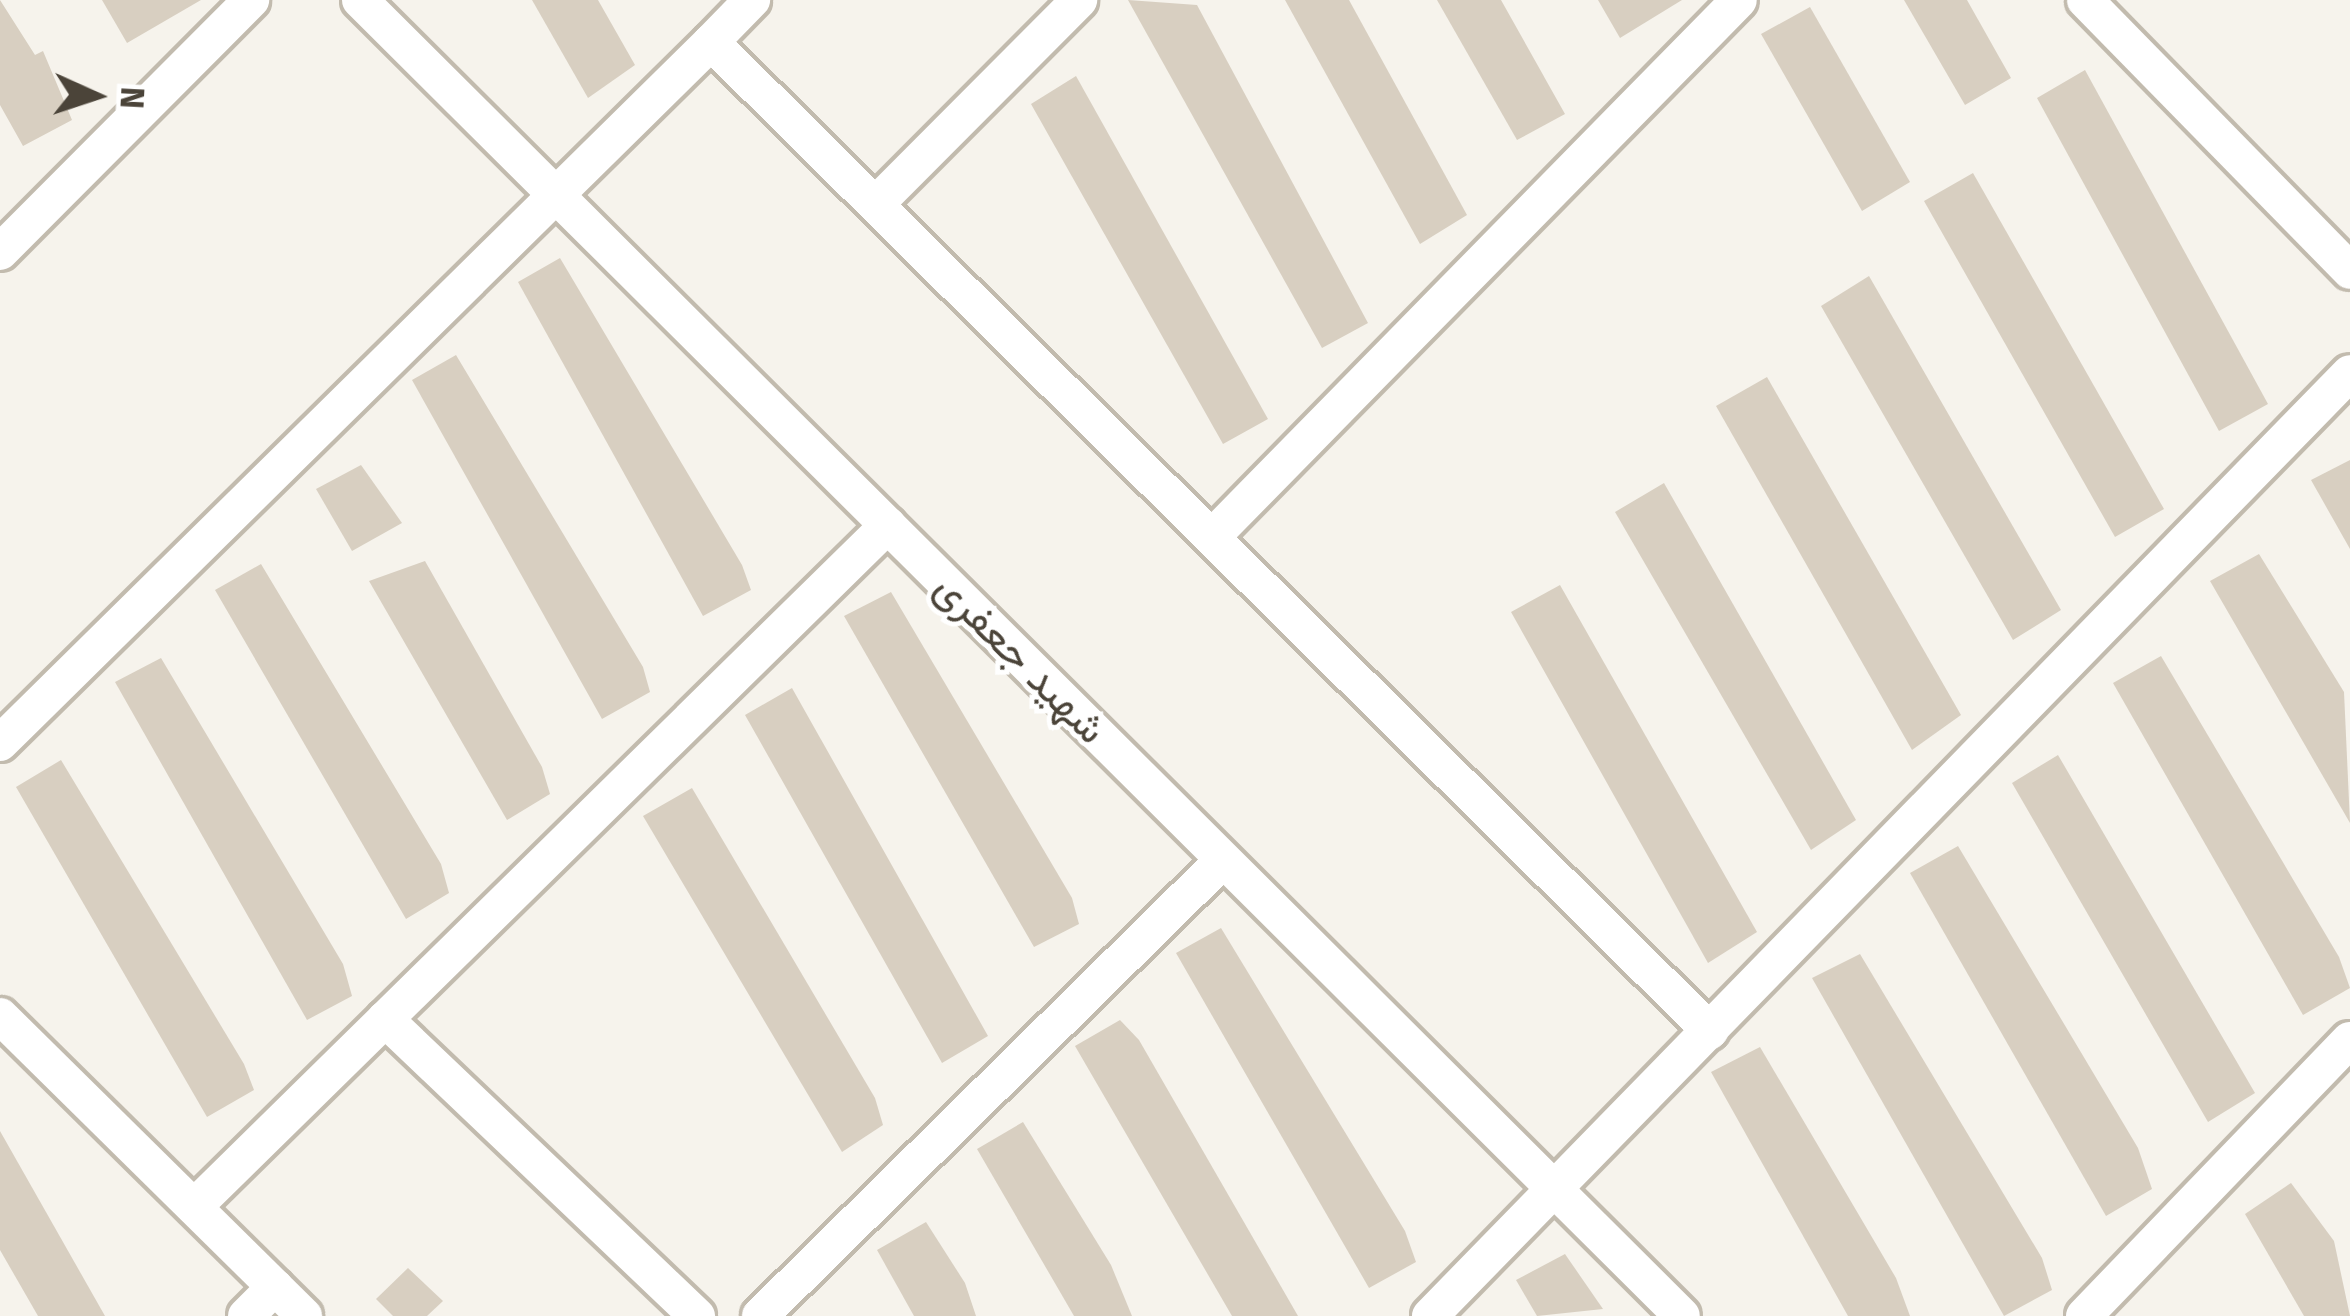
<!DOCTYPE html>
<meta charset="utf-8">
<style>
body{margin:0}
#map{position:relative;width:2350px;height:1316px;overflow:hidden;background:#f6f3ec;font-family:"Fira Sans",Vazirmatn,sans-serif}
div>[style]{position:absolute}
.building>*{inset:0;background:#d8cfc1}
.roads{filter:drop-shadow(3px 0 #c2bbae) drop-shadow(-3px 0 #c2bbae) drop-shadow(0 3px #c2bbae) drop-shadow(0 -3px #c2bbae)}
.street>*{height:36px;margin:-18px;padding:0 18px;transform-origin:18px;border-radius:18px;background:#fff}
span{translate:-50% -50%;white-space:nowrap;text-align:center;line-height:1.15;-webkit-text-stroke:10px #fff;paint-order:stroke}
.street-label{font-size:42px;color:#4b4439}
.north{position:absolute;left:36px;top:36px;width:120px;height:120px;-webkit-text-stroke:9px #fff;paint-order:stroke;rotate:93deg;font-size:33px;font-weight:700;line-height:48px;text-align:center;color:#4b4439}
.north::after{content:'';display:block;margin:auto;width:42px;height:54px;background:#4b4439;clip-path:polygon(50% 0,100% 100%,50% 72%,0 100%)}
</style>
<div id="map">
<div class="building">
<div style="clip-path:polygon(0 0,35px 55px,43px 51px,72px 120px,23px 146px,0 105px)"></div>
<div style="clip-path:polygon(102px 0,201px 0,127px 43px)"></div>
<div style="clip-path:polygon(532px 0,598px 0,635px 65px,588px 98px)"></div>
<div style="clip-path:polygon(1128px 0,1197px 5px,1368px 323px,1322px 348px)"></div>
<div style="clip-path:polygon(1285px 0,1349px 0,1467px 215px,1420px 244px)"></div>
<div style="clip-path:polygon(1437px 0,1501px 0,1565px 114px,1517px 140px)"></div>
<div style="clip-path:polygon(1598px 0,1682px 0,1620px 38px)"></div>
<div style="clip-path:polygon(1904px 0,1967px 0,2011px 78px,1965px 105px)"></div>
<div style="clip-path:polygon(1810px 7px,1910px 182px,1862px 211px,1761px 34px)"></div>
<div style="clip-path:polygon(2085px 70px,2268px 404px,2219px 431px,2037px 98px)"></div>
<div style="clip-path:polygon(1076px 76px,1268px 419px,1223px 444px,1031px 104px)"></div>
<div style="clip-path:polygon(1973px 173px,2164px 509px,2115px 537px,1924px 201px)"></div>
<div style="clip-path:polygon(560px 258px,742px 565px,751px 590px,703px 616px,518px 282px)"></div>
<div style="clip-path:polygon(1869px 276px,2061px 610px,2013px 640px,1821px 306px)"></div>
<div style="clip-path:polygon(456px 355px,643px 667px,650px 692px,602px 719px,412px 380px)"></div>
<div style="clip-path:polygon(1767px 377px,1961px 715px,1912px 750px,1716px 406px)"></div>
<div style="clip-path:polygon(2350px 460px,2350px 549px,2311px 480px)"></div>
<div style="clip-path:polygon(361px 465px,402px 523px,352px 551px,316px 489px)"></div>
<div style="clip-path:polygon(1664px 483px,1856px 820px,1811px 850px,1615px 512px)"></div>
<div style="clip-path:polygon(2259px 554px,2344px 692px,2350px 823px,2210px 581px)"></div>
<div style="clip-path:polygon(425px 561px,542px 767px,550px 794px,507px 820px,369px 581px)"></div>
<div style="clip-path:polygon(261px 564px,441px 864px,449px 893px,406px 919px,215px 590px)"></div>
<div style="clip-path:polygon(1560px 585px,1757px 932px,1708px 963px,1511px 612px)"></div>
<div style="clip-path:polygon(891px 592px,1072px 898px,1079px 924px,1034px 947px,844px 616px)"></div>
<div style="clip-path:polygon(2161px 656px,2339px 957px,2350px 988px,2303px 1015px,2113px 683px)"></div>
<div style="clip-path:polygon(161px 658px,343px 964px,352px 996px,307px 1020px,115px 682px)"></div>
<div style="clip-path:polygon(792px 688px,988px 1036px,942px 1063px,745px 715px)"></div>
<div style="clip-path:polygon(2058px 755px,2255px 1093px,2208px 1122px,2012px 783px)"></div>
<div style="clip-path:polygon(61px 760px,244px 1064px,254px 1090px,207px 1117px,16px 787px)"></div>
<div style="clip-path:polygon(692px 788px,875px 1098px,883px 1125px,842px 1152px,643px 816px)"></div>
<div style="clip-path:polygon(1958px 846px,2138px 1148px,2152px 1189px,2106px 1216px,1910px 873px)"></div>
<div style="clip-path:polygon(1221px 928px,1405px 1231px,1416px 1262px,1369px 1288px,1176px 953px)"></div>
<div style="clip-path:polygon(1860px 954px,2042px 1258px,2052px 1290px,2004px 1316px,1812px 978px)"></div>
<div style="clip-path:polygon(1120px 1020px,1139px 1040px,1298px 1316px,1232px 1316px,1075px 1046px)"></div>
<div style="clip-path:polygon(1760px 1047px,1896px 1278px,1910px 1316px,1848px 1316px,1711px 1072px)"></div>
<div style="clip-path:polygon(1023px 1122px,1111px 1265px,1132px 1316px,1074px 1316px,977px 1149px)"></div>
<div style="clip-path:polygon(0 1131px,105px 1316px,38px 1316px,0 1250px)"></div>
<div style="clip-path:polygon(2291px 1183px,2334px 1241px,2350px 1316px,2304px 1316px,2245px 1214px)"></div>
<div style="clip-path:polygon(926px 1222px,965px 1283px,976px 1316px,914px 1316px,877px 1250px)"></div>
<div style="clip-path:polygon(1565px 1254px,1603px 1309px,1537px 1316px,1516px 1280px)"></div>
<div style="clip-path:polygon(408px 1268px,443px 1301px,427px 1316px,393px 1316px,376px 1299px)"></div>
</div>
<div class="roads">
<div class="street">
<div style="left:360px;top:0;width:1865px;rotate:44.87deg"></div>
<div style="left:2085px;top:0;width:379px;rotate:45.6deg"></div>
<div style="left:711px;top:42px;width:59px;rotate:-45.7deg"></div>
<div style="left:876px;top:204px;width:288px;rotate:-45.1deg"></div>
<div style="left:0;top:252px;width:356px;rotate:-45.1deg"></div>
<div style="left:1212px;top:537px;width:752px;rotate:-45.54deg"></div>
<div style="left:0;top:743px;width:998px;rotate:-44.59deg"></div>
<div style="left:711px;top:42px;width:1406px;rotate:44.71deg"></div>
<div style="left:0;top:1016px;width:427px;rotate:44.6deg"></div>
<div style="left:385px;top:1019px;width:431px;rotate:43.6deg"></div>
<div style="left:194px;top:1207px;width:973px;rotate:-44.5deg"></div>
<div style="left:246px;top:1316px;width:41px;rotate:-45deg"></div>
<div style="left:760px;top:1316px;width:650px;rotate:-44.56deg"></div>
<div style="left:1430px;top:1316px;width:1317px;rotate:-45.71deg"></div>
<div style="left:2084px;top:1316px;width:383px;rotate:-46.1deg"></div>
</div>
</div>
<div class="street-label">
<span style="left:1021px;top:658px;rotate:45deg">شهید جعفری</span>
</div>
<div class="north">N</div>
</div>
